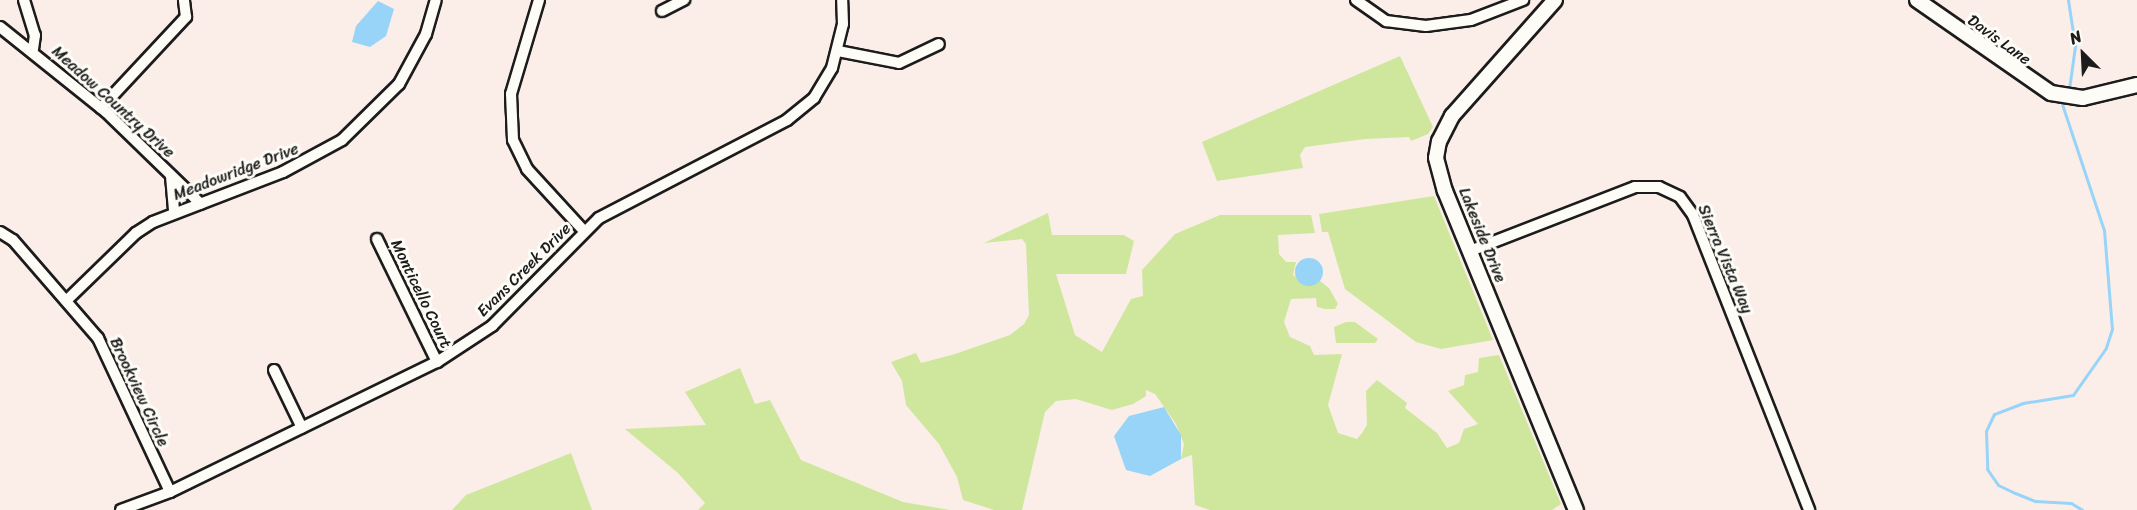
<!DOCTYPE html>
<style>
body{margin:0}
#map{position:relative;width:2137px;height:510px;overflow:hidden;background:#fbeee9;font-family:Sriracha,sans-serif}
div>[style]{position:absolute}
.green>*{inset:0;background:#cee79d}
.water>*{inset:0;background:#97d4f8}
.round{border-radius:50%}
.stream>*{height:3px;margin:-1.5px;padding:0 1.5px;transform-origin:1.5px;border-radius:1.5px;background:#97d4f8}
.roads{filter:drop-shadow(2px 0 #1c1c1c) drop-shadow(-2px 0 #1c1c1c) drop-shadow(0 2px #1c1c1c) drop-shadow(0 -2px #1c1c1c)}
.minor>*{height:10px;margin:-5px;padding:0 5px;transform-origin:5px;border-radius:5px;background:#fdfcf7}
.tertiary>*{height:14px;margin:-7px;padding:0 7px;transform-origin:7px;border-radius:7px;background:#fdfcf7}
span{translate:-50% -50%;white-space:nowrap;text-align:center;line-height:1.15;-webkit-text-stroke:6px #fdfcf7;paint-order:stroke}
.street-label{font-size:16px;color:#1c1c1c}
.north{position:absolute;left:2053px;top:24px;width:60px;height:60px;-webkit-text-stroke:4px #fdfcf7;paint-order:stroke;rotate:336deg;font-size:16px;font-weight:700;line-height:24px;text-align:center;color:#1c1c1c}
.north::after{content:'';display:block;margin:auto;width:21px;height:27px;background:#1c1c1c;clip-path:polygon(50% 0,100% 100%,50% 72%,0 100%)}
</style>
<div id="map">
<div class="green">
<div style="clip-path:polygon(1400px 56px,1433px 127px,1428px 134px,1411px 141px,1409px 137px,1365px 139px,1305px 147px,1300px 155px,1303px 168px,1217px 181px,1202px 142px)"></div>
<div style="clip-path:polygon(1434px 196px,1493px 340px,1441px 349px,1416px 342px,1345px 289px,1328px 232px,1322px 232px,1319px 214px)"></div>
<div style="clip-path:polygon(1048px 213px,1052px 235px,1124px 235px,1134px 241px,1126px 274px,1056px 274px,1075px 335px,1102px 352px,1131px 299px,1143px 296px,1142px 270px,1175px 234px,1220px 215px,1311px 215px,1315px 233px,1278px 235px,1279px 254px,1286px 262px,1296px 262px,1293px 275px,1306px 284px,1320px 281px,1329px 288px,1338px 304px,1335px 309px,1325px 309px,1317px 307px,1316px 298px,1291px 299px,1284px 322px,1290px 337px,1310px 346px,1314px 355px,1342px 354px,1328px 405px,1338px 433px,1357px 439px,1362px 433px,1367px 425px,1366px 391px,1377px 380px,1407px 403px,1405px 408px,1437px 433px,1447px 448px,1459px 443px,1464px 429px,1478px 424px,1448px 391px,1464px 385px,1465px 375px,1478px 372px,1479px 358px,1499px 355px,1561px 504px,1552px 510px,1210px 510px,1195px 505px,1192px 455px,1181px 459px,1184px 444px,1176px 424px,1155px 394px,1146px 390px,1146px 396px,1133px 404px,1112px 410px,1076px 399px,1056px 401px,1045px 412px,1022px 510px,994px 510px,963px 500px,957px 477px,939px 444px,906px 405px,902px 381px,891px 362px,916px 353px,921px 363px,955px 354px,1010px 335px,1024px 324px,1029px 315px,1026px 244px,1022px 239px,984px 243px)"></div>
<div style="clip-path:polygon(1346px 322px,1355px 322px,1378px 339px,1375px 343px,1336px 343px,1334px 327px)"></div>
<div style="clip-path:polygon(740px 368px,755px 404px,770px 400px,801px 460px,903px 502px,950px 510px,698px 510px,705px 503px,678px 473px,625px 429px,706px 425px,685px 392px)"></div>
<div style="clip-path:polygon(571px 453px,592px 510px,452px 510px,466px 495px)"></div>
</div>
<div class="water">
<div style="clip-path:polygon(378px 1px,394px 9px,386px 36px,370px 47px,352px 42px,356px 26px)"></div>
<div class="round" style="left:1295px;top:258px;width:28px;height:28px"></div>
<div style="clip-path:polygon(1164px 407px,1181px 435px,1181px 459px,1150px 476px,1126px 470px,1114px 436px,1129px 416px)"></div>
</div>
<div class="stream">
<div style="left:2068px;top:0;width:47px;rotate:81.3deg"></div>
<div style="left:2075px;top:46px;width:43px;rotate:97.9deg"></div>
<div style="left:2062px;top:104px;width:133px;rotate:71.6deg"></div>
<div style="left:2104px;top:230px;width:99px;rotate:85.4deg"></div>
<div style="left:2112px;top:329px;width:20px;rotate:108deg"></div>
<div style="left:2106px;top:348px;width:57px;rotate:125.1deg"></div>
<div style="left:2073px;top:395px;width:51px;rotate:170.9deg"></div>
<div style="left:2023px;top:403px;width:31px;rotate:159deg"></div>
<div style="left:1994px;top:414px;width:19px;rotate:115deg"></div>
<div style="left:1986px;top:431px;width:38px;rotate:88deg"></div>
<div style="left:1987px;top:469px;width:19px;rotate:55deg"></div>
<div style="left:1998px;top:485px;width:19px;rotate:25deg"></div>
<div style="left:2015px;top:493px;width:22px;rotate:22deg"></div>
<div style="left:2035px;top:501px;width:36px;rotate:3deg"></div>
<div style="left:2071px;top:503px;width:13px;rotate:32deg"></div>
</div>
<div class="roads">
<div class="minor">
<div style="left:24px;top:0;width:37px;rotate:73deg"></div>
<div style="left:35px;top:35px;width:15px;rotate:98deg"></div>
<div style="left:539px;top:0;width:98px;rotate:106.6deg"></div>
<div style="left:511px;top:94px;width:46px;rotate:87.5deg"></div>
<div style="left:513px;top:140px;width:32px;rotate:64deg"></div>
<div style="left:527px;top:169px;width:84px;rotate:47.4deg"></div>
<div style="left:1356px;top:0;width:37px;rotate:35deg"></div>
<div style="left:1386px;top:21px;width:40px;rotate:7.1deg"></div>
<div style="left:1426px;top:26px;width:45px;rotate:-7.6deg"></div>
<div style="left:1471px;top:20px;width:56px;rotate:-21deg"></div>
<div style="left:662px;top:11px;width:25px;rotate:-27deg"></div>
<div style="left:0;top:27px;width:136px;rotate:38.7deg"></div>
<div style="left:106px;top:112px;width:132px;rotate:44.1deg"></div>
<div style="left:838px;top:51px;width:62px;rotate:11.1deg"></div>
<div style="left:899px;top:63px;width:44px;rotate:-25.4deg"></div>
<div style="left:101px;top:108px;width:125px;rotate:-47deg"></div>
<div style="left:186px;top:17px;width:17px;rotate:-97deg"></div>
<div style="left:171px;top:176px;width:36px;rotate:85deg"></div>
<div style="left:0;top:232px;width:15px;rotate:32deg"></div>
<div style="left:13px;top:240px;width:130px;rotate:49.1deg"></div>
<div style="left:98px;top:338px;width:170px;rotate:64.9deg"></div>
<div style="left:377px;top:239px;width:137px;rotate:64deg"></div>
<div style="left:1470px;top:251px;width:177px;rotate:-21.2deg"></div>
<div style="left:1635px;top:187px;width:24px"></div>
<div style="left:1659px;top:187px;width:23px;rotate:25deg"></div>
<div style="left:1680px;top:197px;width:22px;rotate:54deg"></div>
<div style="left:1693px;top:215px;width:317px;rotate:68.5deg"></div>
<div style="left:67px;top:300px;width:96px;rotate:-44.2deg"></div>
<div style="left:136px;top:233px;width:20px;rotate:-33deg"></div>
<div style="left:153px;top:222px;width:139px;rotate:-21deg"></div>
<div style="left:283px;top:172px;width:67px;rotate:-28.5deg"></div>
<div style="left:342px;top:140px;width:80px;rotate:-44.5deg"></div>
<div style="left:399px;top:84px;width:57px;rotate:-61.6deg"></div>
<div style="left:426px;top:34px;width:35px;rotate:-74deg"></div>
<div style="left:274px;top:370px;width:64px;rotate:64.2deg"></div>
<div style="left:121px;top:510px;width:52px;rotate:-20.2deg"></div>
<div style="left:170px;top:492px;width:297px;rotate:-26deg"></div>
<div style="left:437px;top:362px;width:66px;rotate:-33.2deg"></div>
<div style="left:492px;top:326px;width:152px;rotate:-45.3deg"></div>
<div style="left:599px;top:218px;width:212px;rotate:-27.5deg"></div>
<div style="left:787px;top:120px;width:35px;rotate:-39deg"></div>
<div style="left:814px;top:98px;width:35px;rotate:-59deg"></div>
<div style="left:832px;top:68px;width:45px;rotate:-76deg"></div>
<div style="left:843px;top:24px;width:24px;rotate:-92deg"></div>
</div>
<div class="tertiary">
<div style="left:1555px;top:0;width:155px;rotate:131.6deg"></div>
<div style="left:1452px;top:116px;width:28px;rotate:117deg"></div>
<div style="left:1439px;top:141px;width:17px;rotate:100deg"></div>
<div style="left:1436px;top:158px;width:34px;rotate:75deg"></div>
<div style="left:1445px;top:191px;width:345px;rotate:67.7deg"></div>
<div style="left:1917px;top:0;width:163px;rotate:34.8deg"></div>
<div style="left:2051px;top:93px;width:32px;rotate:9deg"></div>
<div style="left:2083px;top:98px;width:56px;rotate:-13.5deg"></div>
</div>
</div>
<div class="street-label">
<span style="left:1999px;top:40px;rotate:36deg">Davis Lane</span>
<span style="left:113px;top:102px;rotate:42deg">Meadow Country Drive</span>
<span style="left:236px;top:172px;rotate:-21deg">Meadowridge Drive</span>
<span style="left:1482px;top:235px;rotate:68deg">Lakeside Drive</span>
<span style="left:1725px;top:259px;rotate:67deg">Sierra Vista Way</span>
<span style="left:524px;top:270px;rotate:-45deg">Evans Creek Drive</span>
<span style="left:421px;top:294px;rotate:64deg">Monticello Court</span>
<span style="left:139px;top:392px;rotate:65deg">Brookview Circle</span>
</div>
<div class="north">N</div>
</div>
